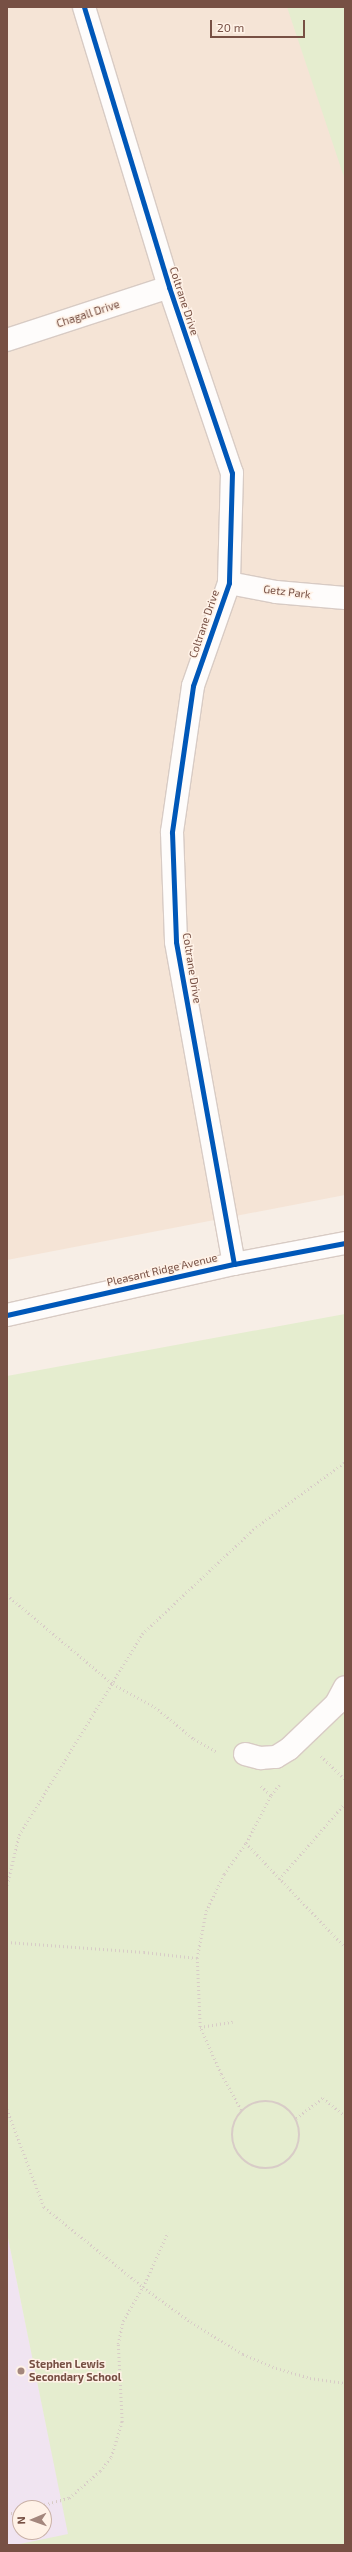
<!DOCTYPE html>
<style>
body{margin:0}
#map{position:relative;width:352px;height:2552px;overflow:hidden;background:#f7eee6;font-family:"Exo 2",sans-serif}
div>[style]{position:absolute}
.residential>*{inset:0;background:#f5e4d6}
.education>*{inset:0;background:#f0e4f1}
.green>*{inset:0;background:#e5edcf}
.path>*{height:2.5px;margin-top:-1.25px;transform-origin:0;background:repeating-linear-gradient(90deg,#d8ccc7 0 1px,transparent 0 4px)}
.path>.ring{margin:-1.25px;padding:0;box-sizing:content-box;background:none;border:2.5px solid #d8ccc7;border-radius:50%}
.roads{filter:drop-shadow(1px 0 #d8cbc4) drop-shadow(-1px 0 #d8cbc4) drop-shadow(0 1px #d8cbc4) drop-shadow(0 -1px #d8cbc4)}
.minor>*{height:22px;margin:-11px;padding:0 11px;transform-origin:11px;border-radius:11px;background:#fefcfb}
.cycleway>*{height:5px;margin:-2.5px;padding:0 2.5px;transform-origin:2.5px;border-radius:2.5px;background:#0057b8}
.dots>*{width:11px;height:11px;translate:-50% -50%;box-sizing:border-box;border:2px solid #fff2e7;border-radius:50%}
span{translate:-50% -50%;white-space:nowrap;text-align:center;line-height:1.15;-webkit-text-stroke:3px #fff2e7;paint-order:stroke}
.street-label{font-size:11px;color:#775044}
.poi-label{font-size:11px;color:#775044;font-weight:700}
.left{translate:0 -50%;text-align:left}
.frame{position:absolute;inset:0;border:8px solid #775044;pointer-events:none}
.north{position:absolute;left:12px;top:2500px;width:40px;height:40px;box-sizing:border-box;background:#fff2e7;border:1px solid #c9b1a6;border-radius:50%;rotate:268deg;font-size:11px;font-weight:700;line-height:16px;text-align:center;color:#775044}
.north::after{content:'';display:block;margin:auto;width:14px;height:18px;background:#a4877d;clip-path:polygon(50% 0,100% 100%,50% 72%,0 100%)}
.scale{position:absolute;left:210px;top:20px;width:95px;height:18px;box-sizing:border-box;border:2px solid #775044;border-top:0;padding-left:5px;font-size:12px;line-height:14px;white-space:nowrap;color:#775044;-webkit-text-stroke:3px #fff2e7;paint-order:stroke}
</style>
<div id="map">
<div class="residential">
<div style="clip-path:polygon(7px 7px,345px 7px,345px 1195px,7px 1260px)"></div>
</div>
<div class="education">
<div style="clip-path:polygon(evenodd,7px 2233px,69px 2536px,24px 2545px,7px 2545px,7px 2233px,20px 2508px,44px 2508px,44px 2532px,20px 2532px,20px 2508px)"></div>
</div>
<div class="green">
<div style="clip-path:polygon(287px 7px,345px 7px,345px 180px)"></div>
<div style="clip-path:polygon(345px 1314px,345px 2545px,15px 2545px,68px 2534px,7px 2233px,7px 1376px)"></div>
</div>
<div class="path">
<div style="left:7px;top:1595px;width:138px;rotate:40deg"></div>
<div style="left:113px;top:1684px;width:48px;rotate:28.7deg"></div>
<div style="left:155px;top:1707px;width:50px;rotate:39.4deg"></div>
<div style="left:194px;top:1739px;width:26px;rotate:29deg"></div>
<div style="left:321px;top:1756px;width:33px;rotate:44deg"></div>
<div style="left:261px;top:1786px;width:13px;rotate:42deg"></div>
<div style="left:246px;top:1843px;width:144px;rotate:46.4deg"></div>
<div style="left:279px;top:1879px;width:101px;rotate:-49deg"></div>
<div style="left:7px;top:1885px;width:51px;rotate:-76.5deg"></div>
<div style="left:19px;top:1835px;width:236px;rotate:-58.5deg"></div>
<div style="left:142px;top:1634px;width:156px;rotate:-43.2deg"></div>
<div style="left:256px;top:1527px;width:110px;rotate:-36.1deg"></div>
<div style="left:7px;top:1942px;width:137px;rotate:4.2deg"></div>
<div style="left:144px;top:1952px;width:53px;rotate:6.5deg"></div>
<div style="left:200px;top:2027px;width:33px;rotate:-9deg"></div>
<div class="ring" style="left:232px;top:2101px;width:65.5px;height:65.5px"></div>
<div style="left:7px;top:2109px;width:105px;rotate:69.3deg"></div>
<div style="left:44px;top:2207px;width:127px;rotate:38.9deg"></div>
<div style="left:143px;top:2287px;width:59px;rotate:36.1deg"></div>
<div style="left:191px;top:2322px;width:61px;rotate:31.6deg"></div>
<div style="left:243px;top:2354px;width:36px;rotate:23deg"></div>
<div style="left:276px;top:2368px;width:35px;rotate:16deg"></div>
<div style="left:310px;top:2378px;width:35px;rotate:8deg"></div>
<div style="left:241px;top:2110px;width:41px;rotate:-119.1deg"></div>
<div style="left:221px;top:2074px;width:51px;rotate:-114.1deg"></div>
<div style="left:200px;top:2027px;width:69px;rotate:-92.5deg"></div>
<div style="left:197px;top:1958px;width:48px;rotate:-79.2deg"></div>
<div style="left:206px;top:1911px;width:41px;rotate:-64.1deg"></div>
<div style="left:224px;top:1874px;width:38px;rotate:-55deg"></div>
<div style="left:246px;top:1843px;width:54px;rotate:-62.5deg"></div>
<div style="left:271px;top:1795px;width:13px;rotate:-51deg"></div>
<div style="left:296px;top:2118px;width:34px;rotate:-37deg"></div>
<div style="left:323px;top:2098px;width:28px;rotate:39deg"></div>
<div style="left:33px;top:2508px;width:37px;rotate:-16deg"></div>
<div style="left:69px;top:2498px;width:41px;rotate:-41.1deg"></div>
<div style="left:100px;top:2471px;width:18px;rotate:-52deg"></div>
<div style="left:111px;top:2457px;width:37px;rotate:-73deg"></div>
<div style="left:122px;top:2422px;width:78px;rotate:-92.9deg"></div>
<div style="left:118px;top:2344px;width:24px;rotate:-78deg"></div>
<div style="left:123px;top:2321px;width:39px;rotate:-60deg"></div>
<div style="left:143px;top:2287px;width:60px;rotate:-65.6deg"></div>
<div style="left:7px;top:2514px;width:13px;rotate:-13deg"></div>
</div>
<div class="roads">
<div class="minor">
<div style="left:84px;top:7px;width:293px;rotate:73.1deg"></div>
<div style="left:169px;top:287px;width:196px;rotate:71.3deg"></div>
<div style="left:232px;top:473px;width:110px;rotate:91.6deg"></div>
<div style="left:229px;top:583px;width:109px;rotate:109.3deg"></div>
<div style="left:193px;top:686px;width:148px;rotate:98.2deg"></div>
<div style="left:172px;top:832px;width:110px;rotate:87.9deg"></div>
<div style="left:176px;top:942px;width:327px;rotate:79.8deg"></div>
<div style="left:7px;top:340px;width:170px;rotate:-18.1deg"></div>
<div style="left:229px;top:583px;width:48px;rotate:10.8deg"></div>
<div style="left:276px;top:592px;width:69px;rotate:5deg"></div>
<div style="left:7px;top:1315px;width:233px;rotate:-12.7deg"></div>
<div style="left:234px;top:1264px;width:113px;rotate:-10.7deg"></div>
<div style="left:245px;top:1754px;width:16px;rotate:15deg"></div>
<div style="left:260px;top:1758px;width:16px;rotate:-4deg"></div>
<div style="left:276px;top:1757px;width:15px;rotate:-32deg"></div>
<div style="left:289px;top:1749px;width:65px;rotate:-43.8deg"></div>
<div style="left:336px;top:1704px;width:19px;rotate:-62deg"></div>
</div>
</div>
<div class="cycleway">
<div style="left:84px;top:7px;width:293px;rotate:73.1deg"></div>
<div style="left:169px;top:287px;width:196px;rotate:71.3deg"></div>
<div style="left:232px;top:473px;width:110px;rotate:91.6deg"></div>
<div style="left:229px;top:583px;width:109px;rotate:109.3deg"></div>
<div style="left:193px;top:686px;width:148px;rotate:98.2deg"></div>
<div style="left:172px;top:832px;width:110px;rotate:87.9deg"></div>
<div style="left:176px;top:942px;width:327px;rotate:79.8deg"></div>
<div style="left:7px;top:1315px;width:233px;rotate:-12.7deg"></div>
<div style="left:234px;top:1264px;width:113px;rotate:-10.7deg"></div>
</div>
<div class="dots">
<div style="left:21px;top:2371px;background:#a4877d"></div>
</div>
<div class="street-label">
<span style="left:184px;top:301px;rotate:72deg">Coltrane Drive</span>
<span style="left:88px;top:314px;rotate:-18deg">Chagall Drive</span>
<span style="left:287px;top:592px;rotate:7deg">Getz Park</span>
<span style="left:204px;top:624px;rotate:-71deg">Coltrane Drive</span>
<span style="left:192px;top:968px;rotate:81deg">Coltrane Drive</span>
<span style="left:162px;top:1270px;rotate:-13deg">Pleasant Ridge Avenue</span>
</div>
<div class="poi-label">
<span class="left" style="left:29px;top:2371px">Stephen Lewis<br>Secondary School</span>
</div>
<div class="frame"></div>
<div class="north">N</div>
<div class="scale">20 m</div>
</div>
